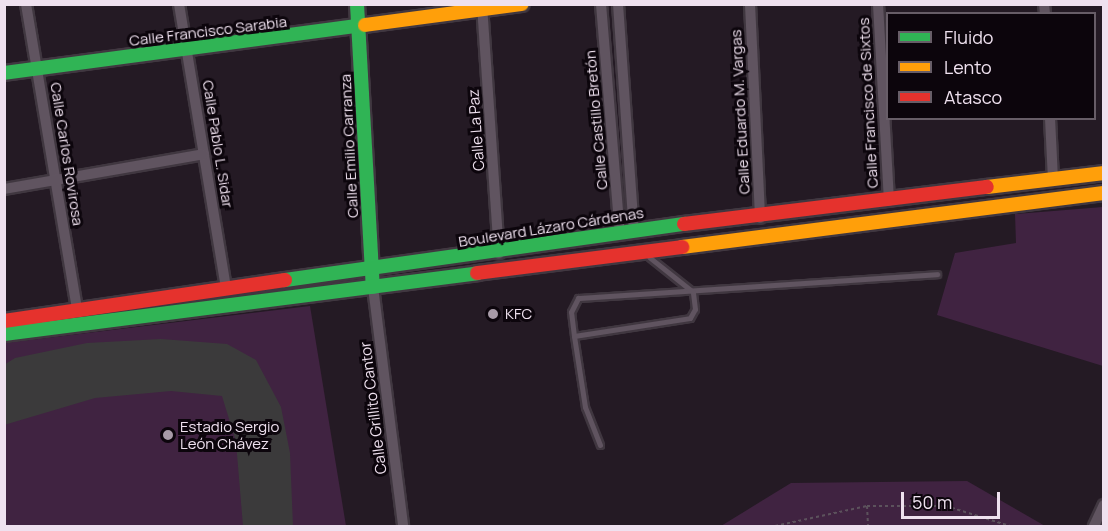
<!DOCTYPE html>
<meta charset="utf-8">
<style>
body{margin:0}
#map{position:relative;width:1108px;height:531px;overflow:hidden;background:#241a24;font-family:Manrope,sans-serif}
div>[style]{position:absolute}
.green>*{inset:0;background:#402341}
.building>*{inset:0;background:#3b3a3b}
.path>*{height:2px;margin-top:-1px;transform-origin:0;background:repeating-linear-gradient(90deg,#5c525c 0 3px,transparent 0 6px)}
.roads{filter:drop-shadow(2px 0 #403740) drop-shadow(-2px 0 #403740) drop-shadow(0 2px #403740) drop-shadow(0 -2px #403740)}
.lane>*{height:5px;margin:-2.5px;padding:0 2.5px;transform-origin:2.5px;border-radius:2.5px;background:#605460}
.street>*{height:10px;margin:-5px;padding:0 5px;transform-origin:5px;border-radius:5px;background:#605460}
.fast>*{height:14px;margin:-7px;padding:0 7px;transform-origin:7px;border-radius:7px;background:#30b455}
.slow>*{height:14px;margin:-7px;padding:0 7px;transform-origin:7px;border-radius:7px;background:#ff9f0a}
.jam>*{height:14px;margin:-7px;padding:0 7px;transform-origin:7px;border-radius:7px;background:#e5322d}
.dots>*{width:16px;height:16px;translate:-50% -50%;box-sizing:border-box;border:3px solid #0c050c;border-radius:50%}
span{translate:-50% -50%;white-space:nowrap;text-align:center;line-height:1.15;-webkit-text-stroke:6px #0c050c;paint-order:stroke}
.street-label{font-size:15px;color:#efe1ef}
.poi-label{font-size:15px;color:#efe1ef}
.left{translate:0 -50%;text-align:left}
.frame{position:absolute;inset:0;border:6px solid #efe1ef;pointer-events:none}
.legend{position:absolute;left:886px;top:12px;width:210px;height:108px;box-sizing:border-box;background:#0c050c;border:2px solid #675d67;margin:0;padding:8px 10px;list-style:none;font-size:18px;color:#efe1ef}
.legend li{display:flex;align-items:center;gap:12px;height:30px}
.legend b{width:30px;border:2px solid #675d67}
.scale{position:absolute;left:901px;top:492px;width:99px;height:27px;box-sizing:border-box;border:3px solid #efe1ef;border-top:0;padding-left:8px;font-size:18px;line-height:21px;white-space:nowrap;color:#efe1ef;-webkit-text-stroke:4px #0c050c;paint-order:stroke}
</style>
<div id="map">
<div class="green">
<div style="clip-path:polygon(1103px 207px,1103px 366px,937px 315px,955px 253px,1016px 243px,1015px 214px)"></div>
<div style="clip-path:polygon(310px 306px,346px 526px,5px 526px,5px 343px)"></div>
<div style="clip-path:polygon(967px 481px,1045px 526px,721px 526px,791px 483px)"></div>
</div>
<div class="building">
<div style="clip-path:polygon(161px 339px,227px 344px,256px 360px,281px 407px,290px 453px,293px 526px,243px 526px,236px 442px,222px 396px,171px 391px,95px 398px,4px 425px,4px 365px,15px 358px,87px 343px)"></div>
</div>
<div class="path">
<div style="left:867px;top:506px;width:20px;rotate:87deg"></div>
<div style="left:775px;top:526px;width:94px;rotate:-12.3deg"></div>
<div style="left:867px;top:506px;width:79px"></div>
<div style="left:946px;top:506px;width:67px;rotate:17.4deg"></div>
</div>
<div class="roads">
<div class="lane">
<div style="left:574px;top:336px;width:24px;rotate:-97deg"></div>
<div style="left:571px;top:312px;width:16px;rotate:-63deg"></div>
<div style="left:578px;top:298px;width:360px;rotate:-3.8deg"></div>
<div style="left:600px;top:445px;width:41px;rotate:-111.5deg"></div>
<div style="left:585px;top:407px;width:72px;rotate:-98.8deg"></div>
<div style="left:574px;top:336px;width:117px;rotate:-8.8deg"></div>
<div style="left:690px;top:318px;width:10px;rotate:-61deg"></div>
<div style="left:695px;top:309px;width:17px;rotate:-97deg"></div>
<div style="left:693px;top:292px;width:56px;rotate:-141.5deg"></div>
</div>
<div class="street">
<div style="left:26px;top:4px;width:309px;rotate:80.5deg"></div>
<div style="left:179px;top:4px;width:288px;rotate:80.6deg"></div>
<div style="left:601px;top:4px;width:231px;rotate:85.3deg"></div>
<div style="left:618px;top:4px;width:228px;rotate:86deg"></div>
<div style="left:750px;top:4px;width:214px;rotate:87.3deg"></div>
<div style="left:878px;top:4px;width:197px;rotate:86.8deg"></div>
<div style="left:1044px;top:4px;width:10px;rotate:84deg"></div>
<div style="left:482px;top:5px;width:249px;rotate:86.1deg"></div>
<div style="left:1050px;top:118px;width:62px;rotate:87.2deg"></div>
<div style="left:4px;top:189px;width:203px;rotate:-9.9deg"></div>
<div style="left:373px;top:287px;width:241px;rotate:82.8deg"></div>
<div style="left:1094px;top:526px;width:23px;rotate:-65deg"></div>
</div>
<div class="fast">
<div style="left:357px;top:4px;width:283px;rotate:86.8deg"></div>
<div style="left:4px;top:73px;width:364px;rotate:-7.6deg"></div>
<div style="left:285px;top:280px;width:403px;rotate:-8deg"></div>
<div style="left:4px;top:334px;width:477px;rotate:-7.3deg"></div>
</div>
<div class="slow">
<div style="left:365px;top:25px;width:158px;rotate:-7.6deg"></div>
<div style="left:987px;top:187px;width:118px;rotate:-6.8deg"></div>
<div style="left:682px;top:247px;width:425px;rotate:-7.3deg"></div>
</div>
<div class="jam">
<div style="left:684px;top:224px;width:305px;rotate:-7deg"></div>
<div style="left:477px;top:273px;width:207px;rotate:-7.2deg"></div>
<div style="left:4px;top:321px;width:284px;rotate:-8.3deg"></div>
</div>
</div>
<div class="dots">
<div style="left:493px;top:314px;background:#a89ba8"></div>
<div style="left:168px;top:435px;background:#a89ba8"></div>
</div>
<div class="street-label">
<span style="left:208px;top:31px;rotate:-7deg">Calle Francisco Sarabia</span>
<span style="left:868px;top:103px;rotate:-93deg">Calle Francisco de Sixtos</span>
<span style="left:740px;top:112px;rotate:-93deg">Calle Eduardo M. Vargas</span>
<span style="left:596px;top:120px;rotate:-95deg">Calle Castillo Bretón</span>
<span style="left:476px;top:130px;rotate:-94deg">Calle La Paz</span>
<span style="left:218px;top:144px;rotate:81deg">Calle Pablo L. Sidar</span>
<span style="left:349px;top:146px;rotate:-93deg">Calle Emilio Carranza</span>
<span style="left:67px;top:154px;rotate:81deg">Calle Carlos Rovirosa</span>
<span style="left:551px;top:227px;rotate:-9deg">Boulevard Lázaro Cárdenas</span>
<span style="left:373px;top:408px;rotate:-97deg">Calle Grillito Cantor</span>
</div>
<div class="poi-label">
<span class="left" style="left:505px;top:314px">KFC</span>
<span class="left" style="left:180px;top:435px">Estadio Sergio<br>León Chávez</span>
</div>
<div class="frame"></div>
<ul class="legend">
<li><b style="height:8px;background:#30b455"></b>Fluido</li>
<li><b style="height:8px;background:#ff9f0a"></b>Lento</li>
<li><b style="height:8px;background:#e5322d"></b>Atasco</li>
</ul>
<div class="scale">50 m</div>
</div>
